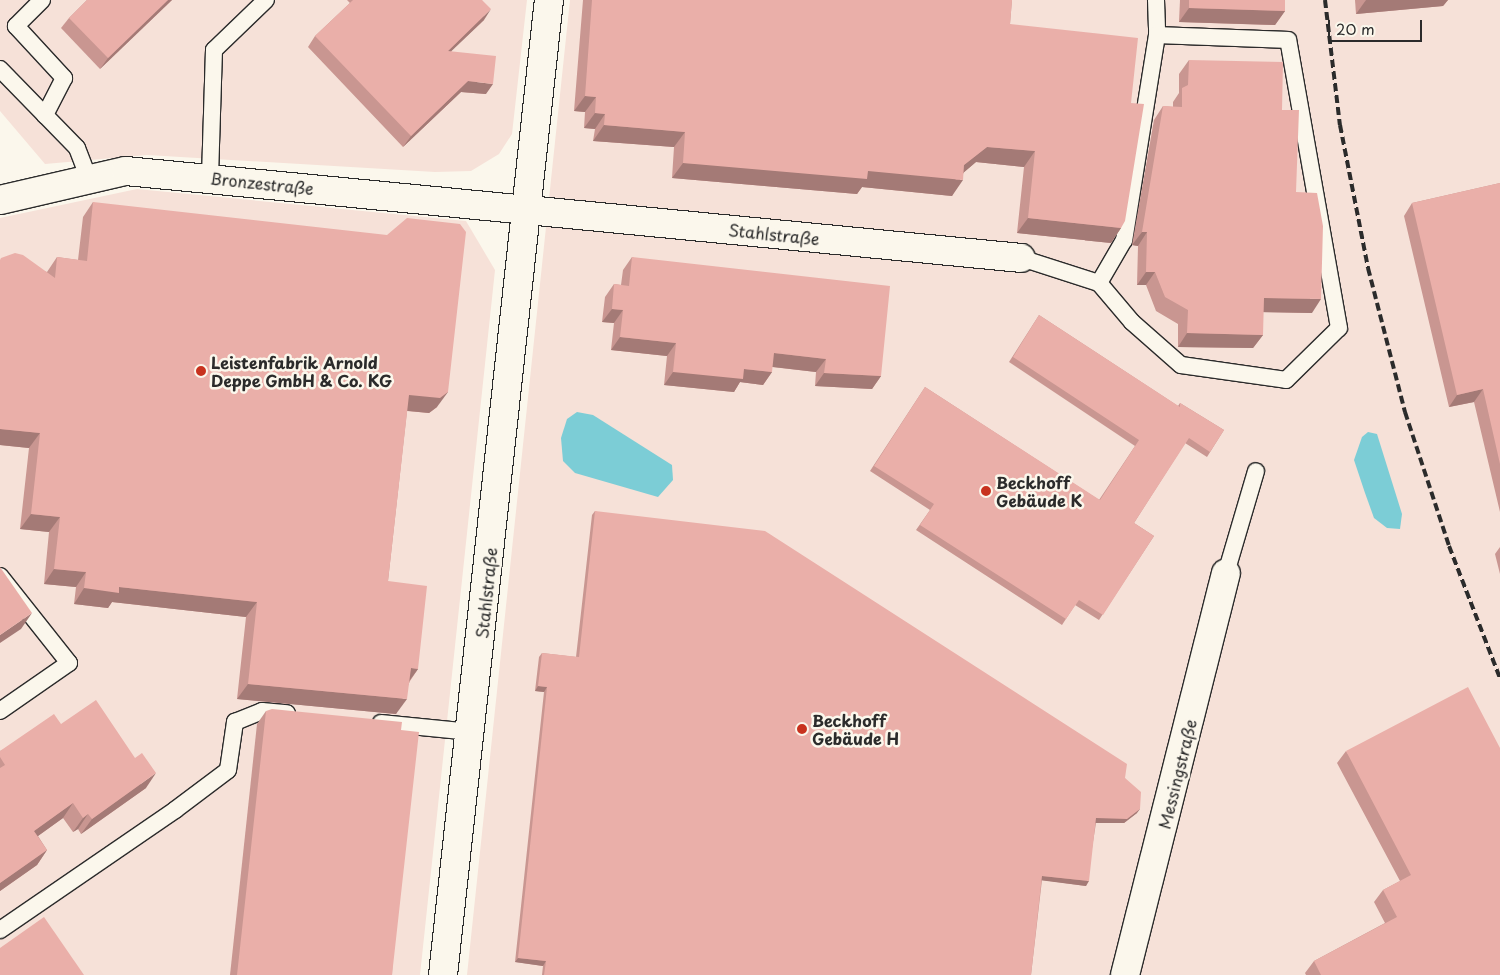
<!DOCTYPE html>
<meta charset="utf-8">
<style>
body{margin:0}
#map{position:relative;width:1500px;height:975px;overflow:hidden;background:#fbf7ec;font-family:"Playpen Sans",sans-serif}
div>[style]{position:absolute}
.built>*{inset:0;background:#f6e1d8}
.water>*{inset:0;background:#7ccdd6}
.roads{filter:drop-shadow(1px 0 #2b2b2b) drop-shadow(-1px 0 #2b2b2b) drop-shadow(0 1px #2b2b2b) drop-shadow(0 -1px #2b2b2b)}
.service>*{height:16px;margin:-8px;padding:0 8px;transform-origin:8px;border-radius:8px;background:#fbf7ec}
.minor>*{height:28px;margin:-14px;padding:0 14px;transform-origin:14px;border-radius:14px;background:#fbf7ec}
.rail>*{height:4px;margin-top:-2px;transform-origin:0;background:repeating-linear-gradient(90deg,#2b2b2b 0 8px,transparent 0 12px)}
.wall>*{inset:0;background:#c99691}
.shaded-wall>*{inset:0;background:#a47a76}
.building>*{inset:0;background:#eaafa9}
.dots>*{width:14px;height:14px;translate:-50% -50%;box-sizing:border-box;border:2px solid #fbf7ec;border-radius:50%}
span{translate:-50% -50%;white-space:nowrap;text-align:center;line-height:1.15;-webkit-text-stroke:5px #fbf7ec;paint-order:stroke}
.street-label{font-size:16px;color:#2b2b2b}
.poi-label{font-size:16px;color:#2b2b2b;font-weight:700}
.left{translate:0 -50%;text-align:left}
.scale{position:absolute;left:1328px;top:20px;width:94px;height:22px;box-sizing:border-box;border:2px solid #2b2b2b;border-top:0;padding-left:6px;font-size:15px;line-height:18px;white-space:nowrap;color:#2b2b2b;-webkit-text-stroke:4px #fbf7ec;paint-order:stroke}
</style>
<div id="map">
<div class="built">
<div style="clip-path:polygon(0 0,527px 0,512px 134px,499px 154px,471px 171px,435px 172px,147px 155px,45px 164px,0 111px)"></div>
<div style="clip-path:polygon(570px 0,1500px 0,1500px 975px,467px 975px)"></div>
<div style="clip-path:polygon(137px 189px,466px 221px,495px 270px,420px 975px,0 975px,0 218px)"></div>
</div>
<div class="water">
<div style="clip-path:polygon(577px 412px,593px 415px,672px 465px,673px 480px,658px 497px,575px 473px,563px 461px,561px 438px,567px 419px)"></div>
<div style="clip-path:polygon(1368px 432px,1377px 434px,1402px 514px,1400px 529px,1387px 528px,1374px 518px,1365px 493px,1354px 460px,1362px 437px)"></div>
</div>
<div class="roads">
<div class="service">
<div style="left:42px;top:0;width:37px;rotate:135deg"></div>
<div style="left:16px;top:26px;width:71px;rotate:47.3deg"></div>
<div style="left:64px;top:78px;width:42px;rotate:117.2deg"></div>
<div style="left:1156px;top:0;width:35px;rotate:88deg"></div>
<div style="left:0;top:69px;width:110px;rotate:45.7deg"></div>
<div style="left:77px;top:148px;width:34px;rotate:69deg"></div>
<div style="left:210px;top:177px;width:127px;rotate:-88.2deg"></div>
<div style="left:214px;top:50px;width:72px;rotate:-43.9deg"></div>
<div style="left:1021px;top:258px;width:82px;rotate:17.8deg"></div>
<div style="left:1099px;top:283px;width:51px;rotate:49.8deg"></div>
<div style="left:1132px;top:322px;width:65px;rotate:41.3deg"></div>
<div style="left:1181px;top:365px;width:106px;rotate:8.1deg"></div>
<div style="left:1286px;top:380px;width:74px;rotate:-44.5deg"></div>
<div style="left:1339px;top:328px;width:292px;rotate:-100deg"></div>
<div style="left:1288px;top:40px;width:131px;rotate:-177.8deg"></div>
<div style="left:1157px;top:35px;width:208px;rotate:99.1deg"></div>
<div style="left:1124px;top:240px;width:50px;rotate:120.2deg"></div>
<div style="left:1226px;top:573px;width:106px;rotate:-73.6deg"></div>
<div style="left:0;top:576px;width:111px;rotate:51.6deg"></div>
<div style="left:69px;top:663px;width:84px;rotate:145.2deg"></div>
<div style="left:381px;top:723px;width:90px;rotate:5.7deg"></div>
<div style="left:0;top:930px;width:212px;rotate:-34.4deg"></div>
<div style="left:175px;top:810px;width:66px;rotate:-37deg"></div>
<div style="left:228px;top:770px;width:49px;rotate:-81.7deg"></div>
<div style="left:235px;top:722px;width:29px;rotate:-22deg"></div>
<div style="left:262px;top:711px;width:25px;rotate:5deg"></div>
</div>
<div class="minor">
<div style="left:0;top:200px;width:129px;rotate:-13deg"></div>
<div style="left:126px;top:171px;width:899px;rotate:5.55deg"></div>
<div style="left:443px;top:975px;width:981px;rotate:-83.8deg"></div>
<div style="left:1125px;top:975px;width:414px;rotate:-75.9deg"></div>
</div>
</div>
<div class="rail">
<div style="left:1325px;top:0;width:126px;rotate:83.2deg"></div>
<div style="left:1340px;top:125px;width:146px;rotate:78.9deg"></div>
<div style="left:1368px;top:268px;width:149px;rotate:75.6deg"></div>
<div style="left:1405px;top:412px;width:141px;rotate:71.8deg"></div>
<div style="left:1449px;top:546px;width:142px;rotate:68.9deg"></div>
</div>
<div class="wall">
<div style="clip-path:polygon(87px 0,172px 0,100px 69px,61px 28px,69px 18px)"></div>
<div style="clip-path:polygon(347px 0,482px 0,484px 20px,451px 51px,486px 94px,461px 92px,403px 147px,308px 47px,315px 36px,350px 3px)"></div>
<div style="clip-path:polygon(583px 0,1012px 0,1010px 24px,1131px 103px,1121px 228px,1111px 243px,1017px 233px,1024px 167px,976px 162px,964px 172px,952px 196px,862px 187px,857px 194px,672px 178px,674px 147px,593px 141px,595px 129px,584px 128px,585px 112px,574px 111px)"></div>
<div style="clip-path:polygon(1180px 0,1285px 0,1285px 11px,1275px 25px,1179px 22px)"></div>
<div style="clip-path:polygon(1355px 0,1448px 0,1443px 6px,1356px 14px)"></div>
<div style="clip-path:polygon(1189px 60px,1282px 110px,1296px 192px,1312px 313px,1263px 312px,1263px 335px,1253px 348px,1178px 347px,1178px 324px,1156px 311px,1146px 285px,1137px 285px,1138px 246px,1132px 245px,1154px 120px,1163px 106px,1173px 107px,1173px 102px,1179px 93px,1179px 74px)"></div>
<div style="clip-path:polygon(1500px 183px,1500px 512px,1474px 402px,1449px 407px,1404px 216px,1412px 203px)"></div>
<div style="clip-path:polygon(93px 202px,437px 407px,429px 413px,407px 411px,388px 581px,418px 669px,410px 681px,396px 714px,237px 699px,246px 617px,112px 602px,108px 608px,74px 604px,76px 587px,44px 584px,49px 532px,20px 529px,29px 448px,0 445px,0 260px,47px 272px,57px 257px,78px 260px,83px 217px)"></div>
<div style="clip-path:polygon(632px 257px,881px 376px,872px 389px,815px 386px,816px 372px,772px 367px,772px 372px,763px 385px,740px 382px,734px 392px,664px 385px,667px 356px,611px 350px,614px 323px,602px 322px,605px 297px,614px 284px,621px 285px,623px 270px)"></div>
<div style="clip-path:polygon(1039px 315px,1178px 406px,1180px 403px,1224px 430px,1207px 457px,1185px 443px,1134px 523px,1154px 536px,1099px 620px,1075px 605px,1062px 625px,916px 530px,930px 510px,870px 471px,925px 387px,1099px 500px,1135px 446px,1009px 362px)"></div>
<div style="clip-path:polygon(595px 511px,1125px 778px,1137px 813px,1124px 823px,1096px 823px,1086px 886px,1042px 880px,1031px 975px,542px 975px,543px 966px,515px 962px,544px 692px,535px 691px,539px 657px,542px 653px,576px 657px,592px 515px)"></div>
<div style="clip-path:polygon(1500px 547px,1500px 574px,1495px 554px)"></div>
<div style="clip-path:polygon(266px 711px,401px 730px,392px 975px,230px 975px,257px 724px)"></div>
<div style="clip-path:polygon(61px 724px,146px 788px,81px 834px,78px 829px,73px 832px,63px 818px,38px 836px,47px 850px,37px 865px,0 891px,0 751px)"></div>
<div style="clip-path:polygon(1346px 751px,1500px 975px,1306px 975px,1305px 973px,1314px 961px,1385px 923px,1374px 902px,1383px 890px,1400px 881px,1337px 763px)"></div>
</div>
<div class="shaded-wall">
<div style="clip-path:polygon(168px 0,172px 0,100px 69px,108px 58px)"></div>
<div style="clip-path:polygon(1366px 0,1448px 0,1443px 6px,1356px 14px)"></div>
<div style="clip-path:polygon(1189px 8px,1285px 11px,1275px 25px,1179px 22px)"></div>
<div style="clip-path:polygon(491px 9px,484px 20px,440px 62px,448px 51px)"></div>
<div style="clip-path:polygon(468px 81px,493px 84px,486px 94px,461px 92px,403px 147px,411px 136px)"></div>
<div style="clip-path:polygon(585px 96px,596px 97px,585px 112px,574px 111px)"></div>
<div style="clip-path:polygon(595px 113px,605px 114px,595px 129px,584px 128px)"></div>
<div style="clip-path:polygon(604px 125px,685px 132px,674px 147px,593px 141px)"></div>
<div style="clip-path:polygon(987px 147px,1035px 151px,1024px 167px,976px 162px,955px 180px,963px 180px,952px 196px,862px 187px,857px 194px,672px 178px,683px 163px,868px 171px,964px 165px)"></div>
<div style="clip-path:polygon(1028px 218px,1121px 228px,1111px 243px,1017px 233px)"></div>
<div style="clip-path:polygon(1142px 232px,1147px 232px,1138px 246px,1132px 245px)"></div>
<div style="clip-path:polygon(1146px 272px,1155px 272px,1146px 285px,1137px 285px)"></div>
<div style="clip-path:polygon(1264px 298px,1321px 299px,1312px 313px,1254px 312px)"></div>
<div style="clip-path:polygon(612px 309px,623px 310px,614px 323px,602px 322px)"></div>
<div style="clip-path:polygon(1187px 333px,1263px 335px,1253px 348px,1178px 347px)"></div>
<div style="clip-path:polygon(620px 337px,676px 343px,667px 356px,611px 350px)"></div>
<div style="clip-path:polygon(774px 353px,826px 359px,816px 372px,765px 366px)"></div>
<div style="clip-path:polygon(744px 369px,772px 372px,763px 385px,740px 382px,734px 392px,664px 385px,673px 372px)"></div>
<div style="clip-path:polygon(824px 373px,881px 376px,872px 389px,815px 386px)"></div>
<div style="clip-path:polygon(1483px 389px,1474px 402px,1449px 407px,1457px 395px)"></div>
<div style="clip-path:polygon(448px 392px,437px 407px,429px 413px,399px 410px,409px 395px)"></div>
<div style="clip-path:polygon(0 429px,40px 433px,29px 448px,0 445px)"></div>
<div style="clip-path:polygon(31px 514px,60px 517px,49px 532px,20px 529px)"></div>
<div style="clip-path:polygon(54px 569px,86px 572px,76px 587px,44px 584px)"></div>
<div style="clip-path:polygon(119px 587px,257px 602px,246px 617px,112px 602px,108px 608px,74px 604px,84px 588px)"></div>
<div style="clip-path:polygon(32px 613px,21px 629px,0 643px,0 635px)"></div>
<div style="clip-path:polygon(411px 668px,418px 669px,407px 684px)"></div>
<div style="clip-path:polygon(248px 684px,407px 699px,396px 714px,237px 699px)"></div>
<div style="clip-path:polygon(538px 686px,547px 687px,544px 692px,535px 691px)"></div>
<div style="clip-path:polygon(156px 773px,146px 788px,81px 834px,92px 819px)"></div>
<div style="clip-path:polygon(73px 803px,63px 818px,24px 846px,34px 831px)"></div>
<div style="clip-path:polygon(1140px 809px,1137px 813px,1124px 823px,1093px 823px,1096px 818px)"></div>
<div style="clip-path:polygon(88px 814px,78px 829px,73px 832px,83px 818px)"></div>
<div style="clip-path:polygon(47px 850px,37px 865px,0 891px,0 883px)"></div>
<div style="clip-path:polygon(1042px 876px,1089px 881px,1086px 886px,1039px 880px)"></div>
<div style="clip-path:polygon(518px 958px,546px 961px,543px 966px,515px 962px)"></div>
</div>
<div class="building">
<div style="clip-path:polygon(87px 0,168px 0,108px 58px,69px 18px)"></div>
<div style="clip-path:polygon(353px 0,482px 0,491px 9px,448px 51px,496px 56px,493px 84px,468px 81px,411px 136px,315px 36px)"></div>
<div style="clip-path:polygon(592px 0,1012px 0,1010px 24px,1138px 38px,1131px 103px,1144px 104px,1125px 221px,1121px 228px,1028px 218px,1035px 151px,987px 147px,964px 165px,963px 180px,868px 171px,867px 179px,683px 163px,685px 132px,604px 125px,605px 114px,595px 113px,596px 97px,585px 96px)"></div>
<div style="clip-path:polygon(1189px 0,1285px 0,1285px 11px,1189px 8px)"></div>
<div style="clip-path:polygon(1189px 60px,1283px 62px,1282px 110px,1299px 110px,1296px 192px,1317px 193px,1323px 226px,1321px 299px,1264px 298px,1263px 335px,1187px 333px,1188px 310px,1165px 297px,1155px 272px,1146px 272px,1147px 232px,1142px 232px,1163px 106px,1182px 107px,1182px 88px,1188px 85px)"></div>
<div style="clip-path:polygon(1500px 183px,1500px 464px,1483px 389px,1457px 395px,1412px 203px)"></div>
<div style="clip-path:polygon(93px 202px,387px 235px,407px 218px,460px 224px,466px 232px,448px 392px,440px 398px,409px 395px,388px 581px,427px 586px,418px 669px,411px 668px,407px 699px,248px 684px,257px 602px,119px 587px,119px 593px,84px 588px,86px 572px,54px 569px,60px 517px,31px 514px,40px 433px,0 429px,0 260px,1px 258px,15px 253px,23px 255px,55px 278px,57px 257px,87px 261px)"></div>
<div style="clip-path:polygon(632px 257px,890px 286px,881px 376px,824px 373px,826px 359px,774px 353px,772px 372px,744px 369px,743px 379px,673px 372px,676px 343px,620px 337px,623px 310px,612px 309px,614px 284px,629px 286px)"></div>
<div style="clip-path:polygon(1039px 315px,1180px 407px,1180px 403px,1224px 430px,1210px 452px,1189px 438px,1134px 523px,1154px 536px,1103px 615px,1079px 600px,1066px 619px,920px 525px,934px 504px,874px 466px,925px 387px,1100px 500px,1139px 440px,1013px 357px)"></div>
<div style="clip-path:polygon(595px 511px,765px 531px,1127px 764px,1125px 778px,1141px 792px,1140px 809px,1127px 819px,1096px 818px,1089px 881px,1042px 876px,1031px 975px,544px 975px,546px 961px,518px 958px,547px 687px,538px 686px,542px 653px,579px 657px)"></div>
<div style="clip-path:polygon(0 567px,32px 613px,0 635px)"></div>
<div style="clip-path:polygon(1468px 687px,1500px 748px,1500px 975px,1321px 975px,1314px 961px,1397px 917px,1383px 890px,1411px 875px,1346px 751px)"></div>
<div style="clip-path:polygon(96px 700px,135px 758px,142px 753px,156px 773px,92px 819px,88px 814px,83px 818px,73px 803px,34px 831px,47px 850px,0 883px,0 768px,5px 765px,0 757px,0 751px,54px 714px,61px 724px)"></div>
<div style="clip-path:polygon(272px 709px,402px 722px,401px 730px,419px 732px,392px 975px,237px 975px,266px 711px)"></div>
<div style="clip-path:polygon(44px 917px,84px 975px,0 975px,0 948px)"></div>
</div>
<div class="dots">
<div style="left:201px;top:371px;background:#c8321e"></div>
<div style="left:986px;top:491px;background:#c8321e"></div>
<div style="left:802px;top:729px;background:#c8321e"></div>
</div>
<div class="street-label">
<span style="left:262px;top:183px;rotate:6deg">Bronzestraße</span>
<span style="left:774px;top:234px;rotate:6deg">Stahlstraße</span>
<span style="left:486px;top:593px;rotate:-84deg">Stahlstraße</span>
<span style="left:1177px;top:774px;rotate:-76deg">Messingstraße</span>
</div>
<div class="poi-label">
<span class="left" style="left:211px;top:371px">Leistenfabrik Arnold<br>Deppe GmbH &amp; Co. KG</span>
<span class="left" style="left:996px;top:491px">Beckhoff<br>Gebäude K</span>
<span class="left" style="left:812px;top:729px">Beckhoff<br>Gebäude H</span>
</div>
<div class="scale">20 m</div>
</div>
